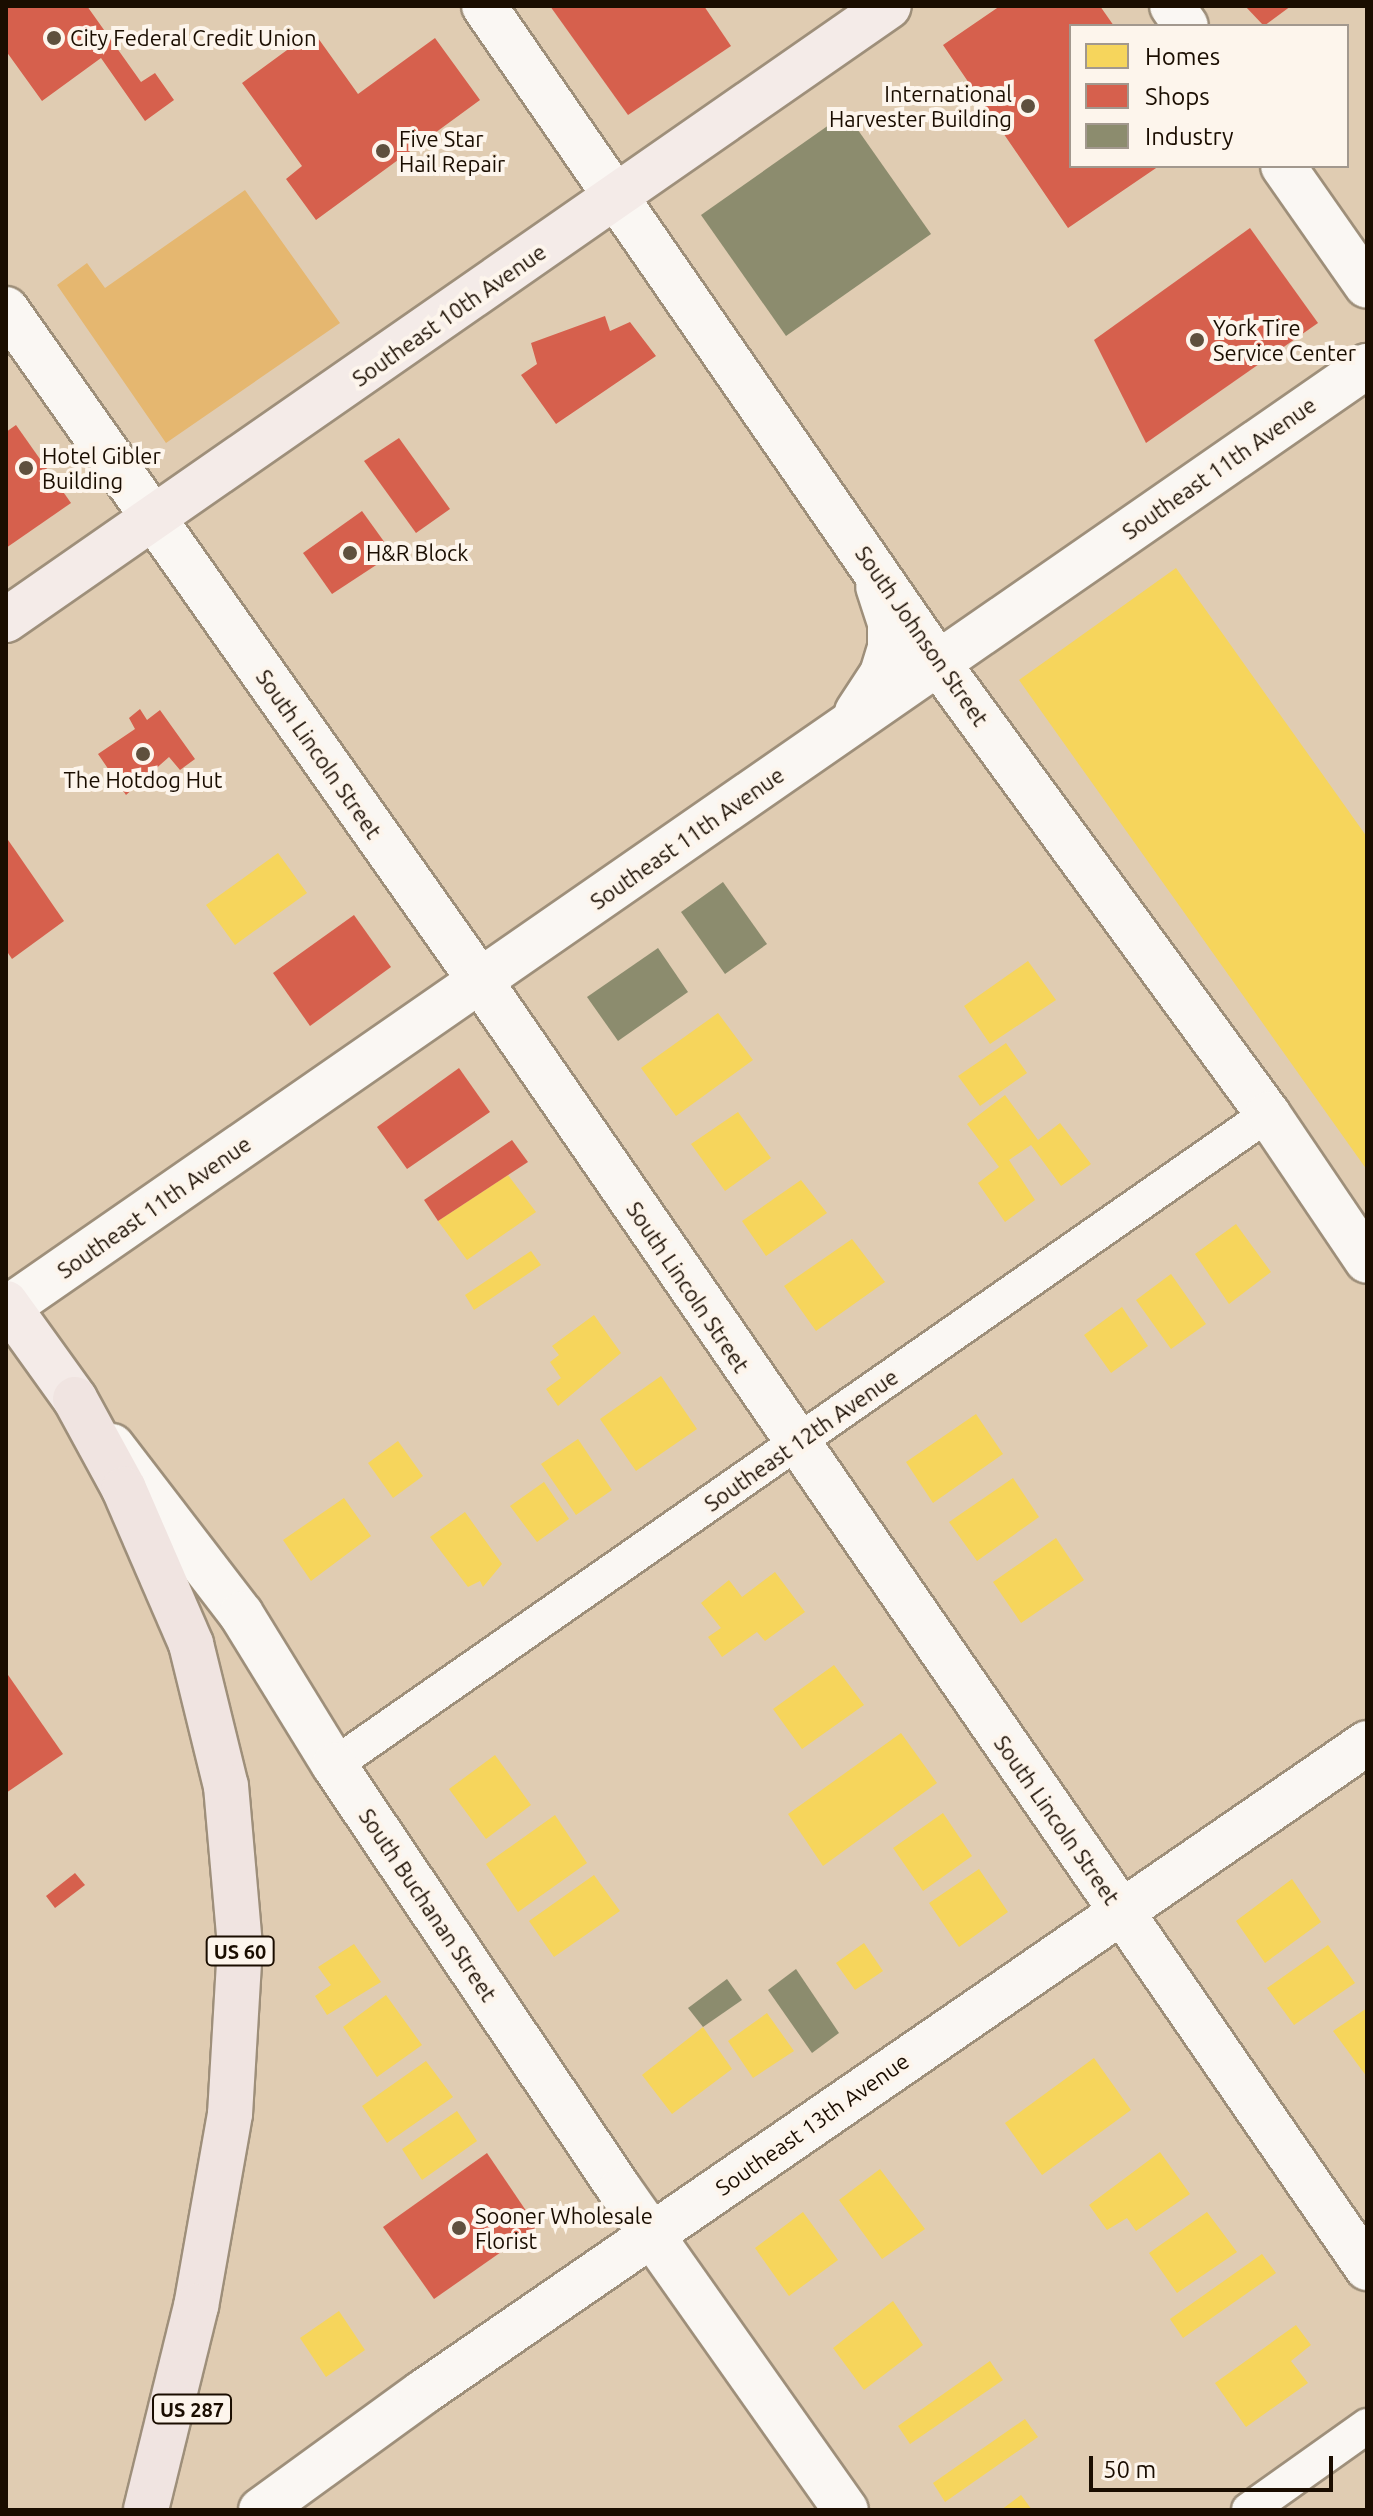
<!DOCTYPE html>
<style>
body{margin:0}
#map{position:relative;width:1373px;height:2516px;overflow:hidden;background:#e0ccb2;font-family:Ubuntu,sans-serif}
div>[style]{position:absolute}
.green>*{inset:0;background:#e5b770}
.homes>*{inset:0;background:#f6d55c}
.shops>*{inset:0;background:#d6604d}
.industry>*{inset:0;background:#8c8c6e}
.roads{filter:drop-shadow(2px 0 #9e8f7a) drop-shadow(-2px 0 #9e8f7a) drop-shadow(0 2px #9e8f7a) drop-shadow(0 -2px #9e8f7a)}
.street>*{height:34px;margin:-17px;padding:0 17px;transform-origin:17px;border-radius:17px;background:#faf7f3}
.secondary>*{height:44px;margin:-22px;padding:0 22px;transform-origin:22px;border-radius:22px;background:#faf7f3}
.primary>*{height:44px;margin:-22px;padding:0 22px;transform-origin:22px;border-radius:22px;background:#f4ebe8}
.highway>*{height:44px;margin:-22px;padding:0 22px;transform-origin:22px;border-radius:22px;background:#f0e4e1}
.dots>*{width:22px;height:22px;translate:-50% -50%;box-sizing:border-box;border:4px solid #fdf5ec;border-radius:50%}
span{translate:-50% -50%;white-space:nowrap;text-align:center;line-height:1.15;-webkit-text-stroke:8px #fdf5ec;paint-order:stroke}
.shield-label span{padding:2px 6px;background:#fdf5ec;border:2px solid;border-radius:6px;-webkit-text-stroke-width:0}
.shield-label{font-size:20px;color:#1a0d00;font-weight:700}
.poi-label{font-size:22px;color:#1a0d00}
.left{translate:0 -50%;text-align:left}
.right{translate:-100% -50%;text-align:right}
.street-label{font-size:22px;color:#1a0d00}
.frame{position:absolute;inset:0;border:8px solid #1a0d00;pointer-events:none}
.legend{position:absolute;left:1069px;top:24px;width:280px;height:144px;box-sizing:border-box;background:#fdf5ec;border:2px solid #a2988e;margin:0;padding:10px 14px;list-style:none;font-size:24px;color:#1a0d00}
.legend li{display:flex;align-items:center;gap:16px;height:40px}
.legend b{width:40px;border:2px solid #a2988e}
.scale{position:absolute;left:1089px;top:2456px;width:244px;height:36px;box-sizing:border-box;border:4px solid #1a0d00;border-top:0;padding-left:10px;font-size:24px;line-height:28px;white-space:nowrap;color:#1a0d00;-webkit-text-stroke:6px #fdf5ec;paint-order:stroke}
</style>
<div id="map">
<div class="green">
<div style="clip-path:polygon(245px 190px,340px 323px,166px 443px,57px 285px,87px 263px,105px 288px)"></div>
</div>
<div class="homes">
<div style="clip-path:polygon(1176px 568px,1367px 837px,1367px 1170px,1019px 680px)"></div>
<div style="clip-path:polygon(278px 853px,307px 893px,235px 945px,206px 905px)"></div>
<div style="clip-path:polygon(1028px 961px,1056px 1000px,990px 1044px,964px 1006px)"></div>
<div style="clip-path:polygon(718px 1013px,753px 1060px,676px 1116px,641px 1068px)"></div>
<div style="clip-path:polygon(1006px 1043px,1027px 1073px,980px 1106px,958px 1076px)"></div>
<div style="clip-path:polygon(1005px 1095px,1038px 1140px,1060px 1123px,1091px 1164px,1061px 1186px,1031px 1145px,1009px 1160px,1035px 1200px,1005px 1222px,978px 1183px,999px 1167px,967px 1124px)"></div>
<div style="clip-path:polygon(738px 1112px,771px 1158px,725px 1191px,691px 1144px)"></div>
<div style="clip-path:polygon(508px 1175px,536px 1212px,467px 1260px,438px 1221px)"></div>
<div style="clip-path:polygon(801px 1180px,827px 1213px,766px 1256px,742px 1221px)"></div>
<div style="clip-path:polygon(1236px 1224px,1271px 1272px,1229px 1304px,1195px 1254px)"></div>
<div style="clip-path:polygon(852px 1239px,885px 1282px,816px 1331px,784px 1286px)"></div>
<div style="clip-path:polygon(531px 1251px,541px 1265px,474px 1310px,465px 1295px)"></div>
<div style="clip-path:polygon(1171px 1274px,1206px 1324px,1171px 1349px,1136px 1300px)"></div>
<div style="clip-path:polygon(1122px 1307px,1148px 1346px,1111px 1373px,1084px 1335px)"></div>
<div style="clip-path:polygon(594px 1315px,621px 1353px,558px 1406px,546px 1389px,561px 1378px,550px 1362px,559px 1355px,552px 1346px)"></div>
<div style="clip-path:polygon(661px 1376px,697px 1429px,636px 1471px,600px 1419px)"></div>
<div style="clip-path:polygon(976px 1414px,1003px 1454px,933px 1503px,906px 1462px)"></div>
<div style="clip-path:polygon(578px 1439px,612px 1490px,576px 1515px,541px 1464px)"></div>
<div style="clip-path:polygon(398px 1441px,423px 1476px,393px 1498px,368px 1463px)"></div>
<div style="clip-path:polygon(1013px 1478px,1039px 1517px,977px 1561px,949px 1522px)"></div>
<div style="clip-path:polygon(544px 1482px,569px 1519px,537px 1542px,510px 1506px)"></div>
<div style="clip-path:polygon(344px 1498px,371px 1536px,311px 1581px,283px 1540px)"></div>
<div style="clip-path:polygon(465px 1512px,502px 1564px,483px 1587px,480px 1581px,468px 1587px,430px 1537px)"></div>
<div style="clip-path:polygon(1056px 1538px,1084px 1580px,1021px 1623px,993px 1582px)"></div>
<div style="clip-path:polygon(775px 1572px,805px 1612px,765px 1641px,757px 1632px,722px 1657px,708px 1637px,721px 1628px,701px 1603px,729px 1580px,742px 1597px)"></div>
<div style="clip-path:polygon(834px 1665px,864px 1705px,802px 1749px,773px 1709px)"></div>
<div style="clip-path:polygon(901px 1733px,937px 1783px,823px 1866px,788px 1814px)"></div>
<div style="clip-path:polygon(495px 1755px,531px 1805px,486px 1839px,449px 1789px)"></div>
<div style="clip-path:polygon(943px 1813px,972px 1856px,923px 1891px,893px 1848px)"></div>
<div style="clip-path:polygon(555px 1815px,587px 1863px,518px 1912px,486px 1864px)"></div>
<div style="clip-path:polygon(979px 1869px,1008px 1912px,959px 1947px,929px 1903px)"></div>
<div style="clip-path:polygon(594px 1875px,620px 1911px,554px 1957px,529px 1921px)"></div>
<div style="clip-path:polygon(1292px 1879px,1321px 1922px,1265px 1963px,1236px 1921px)"></div>
<div style="clip-path:polygon(864px 1943px,883px 1971px,855px 1990px,836px 1963px)"></div>
<div style="clip-path:polygon(354px 1944px,381px 1982px,327px 2015px,315px 1996px,331px 1985px,318px 1967px)"></div>
<div style="clip-path:polygon(1328px 1945px,1355px 1983px,1294px 2025px,1267px 1988px)"></div>
<div style="clip-path:polygon(386px 1995px,422px 2045px,377px 2077px,343px 2027px)"></div>
<div style="clip-path:polygon(1367px 2008px,1367px 2077px,1333px 2031px)"></div>
<div style="clip-path:polygon(767px 2013px,794px 2051px,753px 2078px,728px 2041px)"></div>
<div style="clip-path:polygon(703px 2027px,732px 2069px,672px 2114px,642px 2075px)"></div>
<div style="clip-path:polygon(1094px 2058px,1131px 2110px,1042px 2175px,1005px 2123px)"></div>
<div style="clip-path:polygon(426px 2061px,453px 2097px,387px 2143px,362px 2106px)"></div>
<div style="clip-path:polygon(457px 2111px,477px 2141px,422px 2180px,402px 2149px)"></div>
<div style="clip-path:polygon(1160px 2152px,1190px 2194px,1136px 2231px,1127px 2218px,1107px 2230px,1089px 2205px)"></div>
<div style="clip-path:polygon(880px 2169px,925px 2229px,882px 2259px,839px 2200px)"></div>
<div style="clip-path:polygon(803px 2212px,838px 2260px,789px 2296px,755px 2248px)"></div>
<div style="clip-path:polygon(1207px 2212px,1237px 2252px,1177px 2293px,1149px 2253px)"></div>
<div style="clip-path:polygon(1262px 2254px,1276px 2273px,1183px 2338px,1170px 2319px)"></div>
<div style="clip-path:polygon(893px 2301px,923px 2345px,864px 2390px,833px 2348px)"></div>
<div style="clip-path:polygon(339px 2311px,365px 2350px,326px 2377px,300px 2338px)"></div>
<div style="clip-path:polygon(1296px 2325px,1311px 2345px,1291px 2361px,1308px 2383px,1246px 2427px,1215px 2383px)"></div>
<div style="clip-path:polygon(990px 2361px,1003px 2380px,910px 2444px,898px 2426px)"></div>
<div style="clip-path:polygon(1025px 2419px,1038px 2437px,945px 2502px,933px 2483px)"></div>
<div style="clip-path:polygon(1021px 2495px,1032px 2510px,1001px 2510px)"></div>
</div>
<div class="shops">
<div style="clip-path:polygon(6px 6px,87px 6px,141px 82px,155px 73px,174px 100px,145px 121px,101px 58px,42px 101px,6px 51px)"></div>
<div style="clip-path:polygon(550px 6px,704px 6px,731px 46px,628px 115px)"></div>
<div style="clip-path:polygon(1000px 6px,1100px 6px,1114px 26px,1071px 26px,1071px 166px,1159px 166px,1068px 228px,943px 45px)"></div>
<div style="clip-path:polygon(1245px 6px,1291px 6px,1264px 26px)"></div>
<div style="clip-path:polygon(313px 31px,358px 94px,435px 38px,480px 100px,316px 220px,286px 179px,302px 166px,242px 83px)"></div>
<div style="clip-path:polygon(1250px 228px,1318px 323px,1146px 443px,1094px 340px)"></div>
<div style="clip-path:polygon(605px 316px,610px 331px,630px 322px,656px 356px,556px 424px,521px 375px,537px 364px,531px 343px)"></div>
<div style="clip-path:polygon(16px 425px,71px 503px,6px 548px,6px 432px)"></div>
<div style="clip-path:polygon(399px 438px,450px 509px,416px 533px,364px 461px)"></div>
<div style="clip-path:polygon(362px 511px,393px 554px,332px 594px,303px 553px)"></div>
<div style="clip-path:polygon(140px 709px,147px 720px,160px 710px,195px 759px,180px 770px,169px 757px,126px 795px,98px 754px,135px 729px,129px 718px)"></div>
<div style="clip-path:polygon(6px 837px,64px 921px,12px 959px,6px 950px)"></div>
<div style="clip-path:polygon(354px 915px,391px 967px,310px 1026px,273px 973px)"></div>
<div style="clip-path:polygon(459px 1068px,490px 1112px,407px 1169px,377px 1127px)"></div>
<div style="clip-path:polygon(512px 1140px,528px 1162px,438px 1221px,424px 1200px)"></div>
<div style="clip-path:polygon(6px 1672px,63px 1754px,6px 1793px)"></div>
<div style="clip-path:polygon(75px 1873px,85px 1885px,55px 1908px,46px 1896px)"></div>
<div style="clip-path:polygon(487px 2153px,537px 2227px,434px 2299px,383px 2227px)"></div>
</div>
<div class="industry">
<div style="clip-path:polygon(846px 113px,931px 234px,786px 336px,701px 215px)"></div>
<div style="clip-path:polygon(723px 882px,767px 944px,725px 974px,681px 912px)"></div>
<div style="clip-path:polygon(658px 948px,688px 992px,618px 1041px,587px 997px)"></div>
<div style="clip-path:polygon(796px 1969px,839px 2033px,812px 2053px,768px 1990px)"></div>
<div style="clip-path:polygon(727px 1979px,742px 2000px,703px 2027px,688px 2008px)"></div>
</div>
<div class="roads">
<div class="street">
<div style="left:334px;top:1765px;width:1138px;rotate:-34.88deg"></div>
<div style="left:1249px;top:2510px;width:145px;rotate:-35.4deg"></div>
</div>
<div class="secondary">
<div style="left:484px;top:6px;width:799px;rotate:55.35deg"></div>
<div style="left:938px;top:663px;width:559px;rotate:53.81deg"></div>
<div style="left:1268px;top:1114px;width:177px;rotate:56deg"></div>
<div style="left:1172px;top:6px;width:24px;rotate:55deg"></div>
<div style="left:1283px;top:166px;width:146px;rotate:55deg"></div>
<div style="left:6px;top:309px;width:824px;rotate:54.79deg"></div>
<div style="left:481px;top:982px;width:1562px;rotate:55.43deg"></div>
<div style="left:857px;top:712px;width:45px;rotate:-56.7deg"></div>
<div style="left:882px;top:674px;width:28px;rotate:-73deg"></div>
<div style="left:890px;top:647px;width:24px;rotate:-90deg"></div>
<div style="left:890px;top:623px;width:38px;rotate:-108deg"></div>
<div style="left:6px;top:1309px;width:1656px;rotate:-34.72deg"></div>
<div style="left:112px;top:1446px;width:212px;rotate:52.5deg"></div>
<div style="left:241px;top:1614px;width:177px;rotate:58.4deg"></div>
<div style="left:334px;top:1765px;width:512px;rotate:56.06deg"></div>
<div style="left:620px;top:2190px;width:392px;rotate:54.8deg"></div>
<div style="left:261px;top:2510px;width:199px;rotate:-36deg"></div>
<div style="left:422px;top:2393px;width:1147px;rotate:-34.52deg"></div>
</div>
<div class="primary">
<div style="left:6px;top:620px;width:1075px;rotate:-34.81deg"></div>
<div style="left:6px;top:1303px;width:118px;rotate:54.3deg"></div>
</div>
<div class="highway">
<div style="left:75px;top:1399px;width:102px;rotate:61.4deg"></div>
<div style="left:124px;top:1489px;width:169px;rotate:66.6deg"></div>
<div style="left:191px;top:1644px;width:146px;rotate:76.2deg"></div>
<div style="left:226px;top:1786px;width:161px;rotate:85deg"></div>
<div style="left:240px;top:1946px;width:168px;rotate:93.4deg"></div>
<div style="left:230px;top:2114px;width:195px;rotate:100deg"></div>
<div style="left:196px;top:2306px;width:210px;rotate:103.8deg"></div>
</div>
</div>
<div class="dots">
<div style="left:54px;top:38px;background:#5f503e"></div>
<div style="left:1028px;top:106px;background:#5f503e"></div>
<div style="left:383px;top:151px;background:#5f503e"></div>
<div style="left:1197px;top:340px;background:#5f503e"></div>
<div style="left:26px;top:468px;background:#5f503e"></div>
<div style="left:350px;top:553px;background:#5f503e"></div>
<div style="left:143px;top:754px;background:#5f503e"></div>
<div style="left:459px;top:2228px;background:#5f503e"></div>
</div>
<div class="shield-label">
<span style="left:240px;top:1951px">US 60</span>
<span style="left:192px;top:2409px">US 287</span>
</div>
<div class="poi-label">
<span class="left" style="left:70px;top:38px">City Federal Credit Union</span>
<span class="right" style="left:1012px;top:106px">International<br>Harvester Building</span>
<span class="left" style="left:399px;top:151px">Five Star<br>Hail Repair</span>
<span class="left" style="left:1213px;top:340px">York Tire<br>Service Center</span>
<span class="left" style="left:42px;top:468px">Hotel Gibler<br>Building</span>
<span class="left" style="left:366px;top:553px">H&amp;R Block</span>
<span style="left:143px;top:780px">The Hotdog Hut</span>
<span class="left" style="left:475px;top:2228px">Sooner Wholesale<br>Florist</span>
</div>
<div class="street-label">
<span style="left:449px;top:315px;rotate:-35deg">Southeast 10th Avenue</span>
<span style="left:1219px;top:468px;rotate:-35deg">Southeast 11th Avenue</span>
<span style="left:922px;top:636px;rotate:55deg">South Johnson Street</span>
<span style="left:319px;top:754px;rotate:55deg">South Lincoln Street</span>
<span style="left:687px;top:838px;rotate:-35deg">Southeast 11th Avenue</span>
<span style="left:154px;top:1207px;rotate:-35deg">Southeast 11th Avenue</span>
<span style="left:688px;top:1287px;rotate:56deg">South Lincoln Street</span>
<span style="left:801px;top:1440px;rotate:-35deg">Southeast 12th Avenue</span>
<span style="left:1057px;top:1820px;rotate:55deg">South Lincoln Street</span>
<span style="left:428px;top:1905px;rotate:56deg">South Buchanan Street</span>
<span style="left:812px;top:2124px;rotate:-35deg">Southeast 13th Avenue</span>
</div>
<div class="frame"></div>
<ul class="legend">
<li><b style="height:22px;background:#f6d55c"></b>Homes</li>
<li><b style="height:22px;background:#d6604d"></b>Shops</li>
<li><b style="height:22px;background:#8c8c6e"></b>Industry</li>
</ul>
<div class="scale">50 m</div>
</div>
